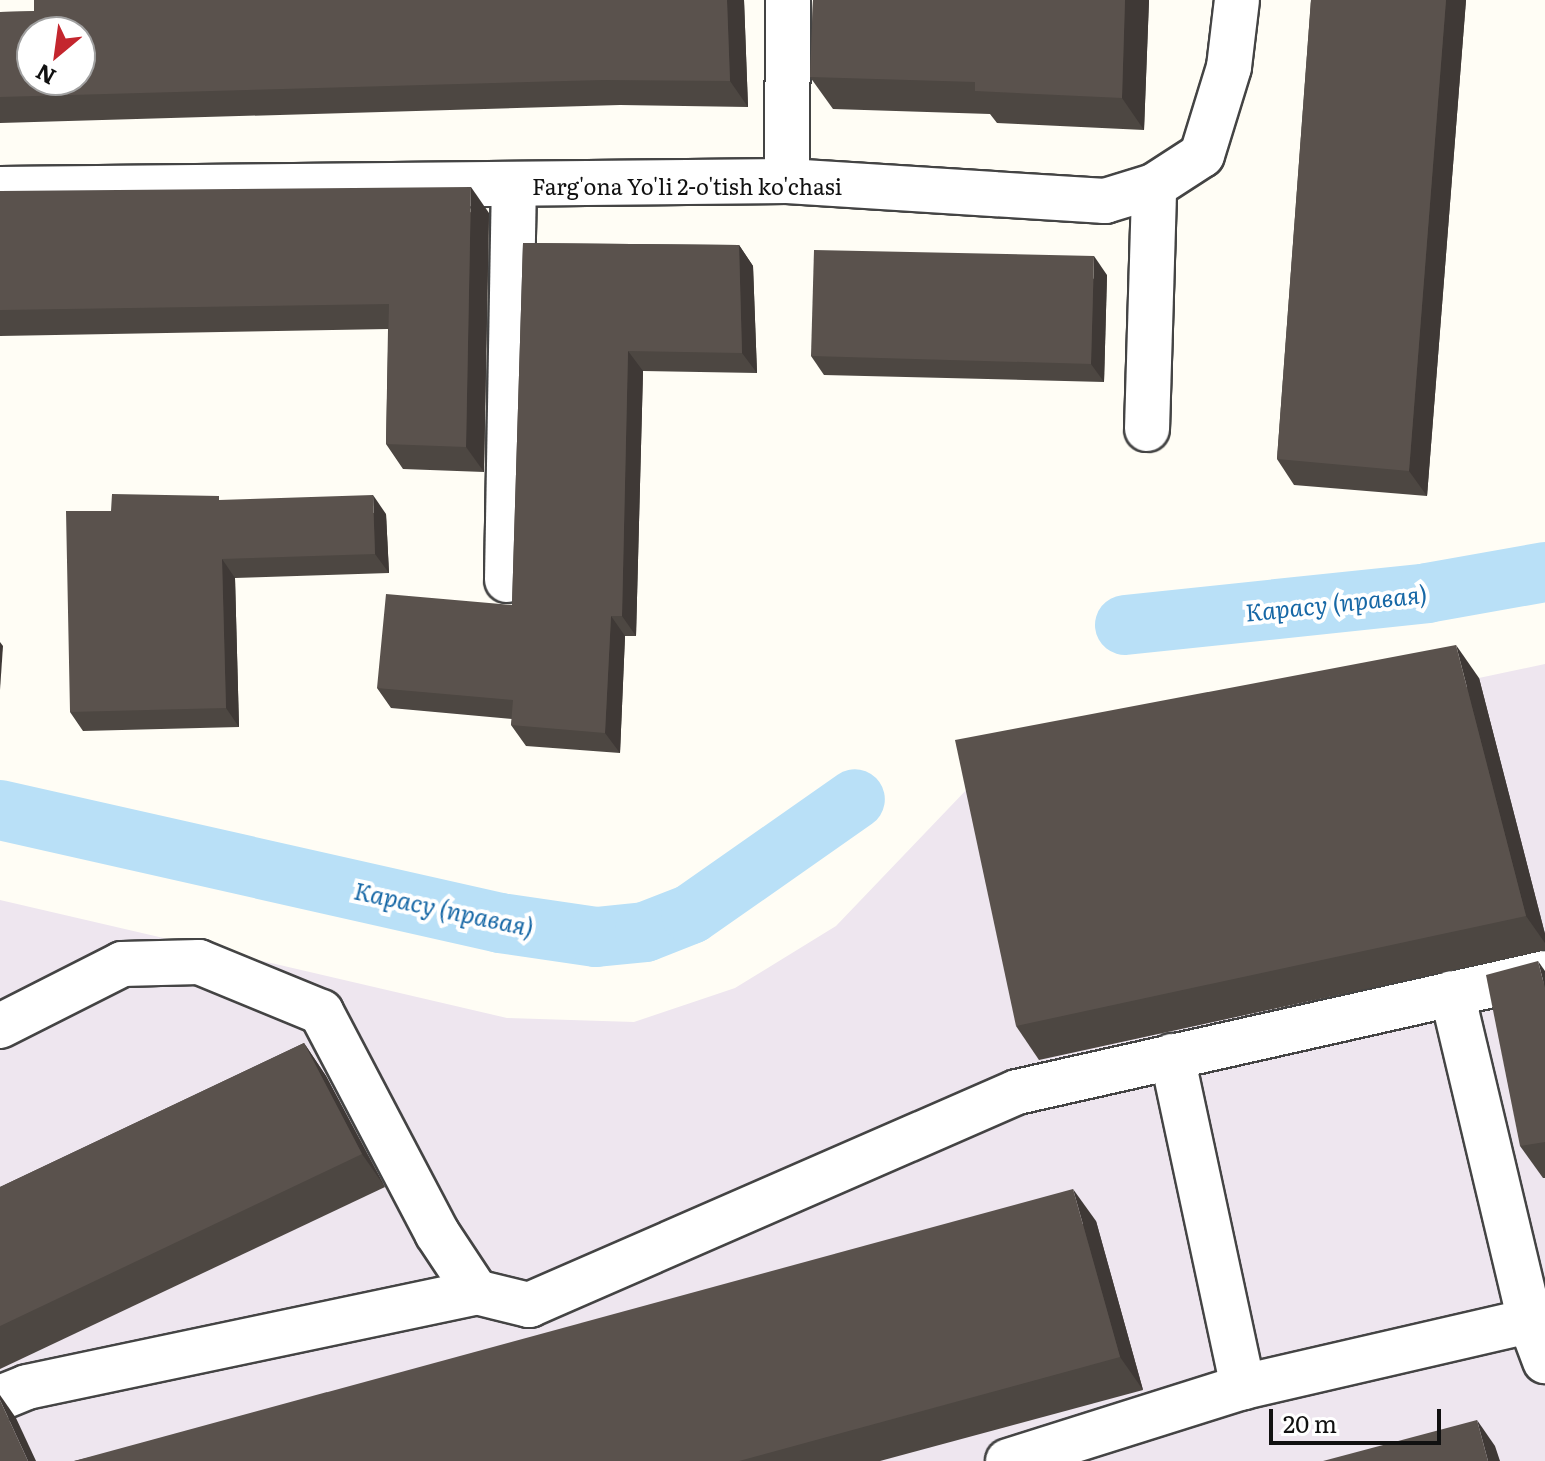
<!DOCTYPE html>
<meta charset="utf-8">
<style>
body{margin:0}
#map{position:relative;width:1545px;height:1461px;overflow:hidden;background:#fffdf5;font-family:Literata,serif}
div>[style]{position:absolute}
.industrial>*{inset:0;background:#eee6ef}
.canal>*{height:60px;margin:-30px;padding:0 30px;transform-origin:30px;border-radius:30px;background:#b9e0f7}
.roads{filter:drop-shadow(2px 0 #444) drop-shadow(-2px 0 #444) drop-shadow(0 2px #444) drop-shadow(0 -2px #444)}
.minor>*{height:44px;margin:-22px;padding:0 22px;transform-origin:22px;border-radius:22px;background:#fff}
.wall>*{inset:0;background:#4d4742}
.shaded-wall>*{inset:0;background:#3f3936}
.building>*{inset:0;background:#5a524d}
span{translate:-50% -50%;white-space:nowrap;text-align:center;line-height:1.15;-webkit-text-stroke:8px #fff;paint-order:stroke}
.street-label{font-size:22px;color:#111}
.water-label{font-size:24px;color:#1768a6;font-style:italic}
.north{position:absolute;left:16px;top:16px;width:80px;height:80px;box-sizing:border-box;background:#fff;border:2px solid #a0a0a0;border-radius:50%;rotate:209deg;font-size:22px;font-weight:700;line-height:32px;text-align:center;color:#111}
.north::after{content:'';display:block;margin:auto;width:28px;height:36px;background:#c4262e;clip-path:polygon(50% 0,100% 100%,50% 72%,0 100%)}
.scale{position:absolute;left:1269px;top:1409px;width:172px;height:36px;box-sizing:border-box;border:4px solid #111;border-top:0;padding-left:10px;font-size:24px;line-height:28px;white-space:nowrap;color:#111;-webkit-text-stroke:6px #fff;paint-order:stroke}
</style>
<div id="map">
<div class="industrial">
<div style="clip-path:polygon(1545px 664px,1545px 1461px,0 1461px,0 900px,507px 1018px,634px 1022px,735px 988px,836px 926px,970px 786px)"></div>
</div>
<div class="canal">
<div style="left:1125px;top:625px;width:304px;rotate:-6deg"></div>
<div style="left:1427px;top:593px;width:120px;rotate:-10.1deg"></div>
<div style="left:0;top:810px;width:513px;rotate:12.73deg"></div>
<div style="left:500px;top:923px;width:97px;rotate:8.3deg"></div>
<div style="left:596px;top:937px;width:49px;rotate:-5.8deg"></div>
<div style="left:645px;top:932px;width:49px;rotate:-21.4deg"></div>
<div style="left:691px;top:914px;width:200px;rotate:-35deg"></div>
</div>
<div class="roads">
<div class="minor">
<div style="left:787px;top:181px;width:181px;rotate:-89.7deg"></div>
<div style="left:0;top:189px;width:787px;rotate:-0.58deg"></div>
<div style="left:787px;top:181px;width:319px;rotate:3.6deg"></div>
<div style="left:1105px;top:201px;width:51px;rotate:-17deg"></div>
<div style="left:1154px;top:186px;width:57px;rotate:-32.9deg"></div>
<div style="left:1202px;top:155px;width:92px;rotate:-72.9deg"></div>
<div style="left:1229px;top:67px;width:67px;rotate:-83.2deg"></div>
<div style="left:1147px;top:429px;width:243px;rotate:-88.3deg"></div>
<div style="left:507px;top:580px;width:394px;rotate:-89deg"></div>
<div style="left:0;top:1026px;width:137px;rotate:-26.9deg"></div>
<div style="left:122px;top:964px;width:77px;rotate:-1.5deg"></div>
<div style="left:199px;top:962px;width:132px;rotate:22.3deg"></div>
<div style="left:321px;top:1012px;width:250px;rotate:62.3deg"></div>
<div style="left:437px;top:1233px;width:71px;rotate:56.5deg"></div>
<div style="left:476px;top:1292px;width:55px;rotate:13.8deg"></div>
<div style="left:529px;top:1305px;width:532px;rotate:-23.58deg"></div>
<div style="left:1017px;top:1092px;width:541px;rotate:-12.7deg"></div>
<div style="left:1172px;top:1056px;width:339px;rotate:77.9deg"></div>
<div style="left:1545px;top:1319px;width:15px;rotate:172deg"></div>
<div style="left:1530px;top:1321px;width:43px;rotate:69.4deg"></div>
<div style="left:0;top:1398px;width:29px;rotate:-22deg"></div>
<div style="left:27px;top:1387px;width:459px;rotate:-11.9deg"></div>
<div style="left:1008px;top:1461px;width:246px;rotate:-17.5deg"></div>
<div style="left:1243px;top:1387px;width:294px;rotate:-13deg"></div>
<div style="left:1530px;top:1321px;width:337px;rotate:-103.4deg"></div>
</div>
</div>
<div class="wall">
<div style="clip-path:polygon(744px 0,748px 107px,620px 105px,0 123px,0 12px)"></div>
<div style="clip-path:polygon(813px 0,1149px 0,1144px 130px,997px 123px,990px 114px,833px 109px,810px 77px)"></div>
<div style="clip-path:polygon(1311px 0,1466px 0,1427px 496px,1294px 485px,1277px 459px)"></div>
<div style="clip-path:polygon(0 191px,489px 213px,484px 472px,403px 469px,386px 444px,388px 329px,0 336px)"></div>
<div style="clip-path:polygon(523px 243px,739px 245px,753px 266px,757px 373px,643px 371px,636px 636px,625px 636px,620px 753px,526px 746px,511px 725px,512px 719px,391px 708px,377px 688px,512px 605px)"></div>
<div style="clip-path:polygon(1107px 275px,1104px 382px,824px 375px,811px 356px)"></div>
<div style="clip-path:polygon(222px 500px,386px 514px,389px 573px,235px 578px,239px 727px,83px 731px,70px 712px,111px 511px)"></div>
<div style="clip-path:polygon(1479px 678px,1545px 934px,1545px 950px,1039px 1060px,1016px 1026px)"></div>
<div style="clip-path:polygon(1545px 971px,1545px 1178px,1543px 1178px,1520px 1146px)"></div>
<div style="clip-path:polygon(304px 1043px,326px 1076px,385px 1187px,0 1369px,0 1187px)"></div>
<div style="clip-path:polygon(1096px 1221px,1143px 1390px,880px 1461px,74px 1461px)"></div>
</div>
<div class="shaded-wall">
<div style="clip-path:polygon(727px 0,744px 0,748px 107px,730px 81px)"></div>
<div style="clip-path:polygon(1125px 0,1149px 0,1144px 130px,1122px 98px)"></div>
<div style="clip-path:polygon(1446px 0,1466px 0,1427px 496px,1409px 471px)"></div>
<div style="clip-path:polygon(471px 187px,489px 213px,484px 472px,466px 447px)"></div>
<div style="clip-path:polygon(739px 245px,753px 266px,757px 373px,742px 353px)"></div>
<div style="clip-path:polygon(1094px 256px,1107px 275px,1104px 382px,1091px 364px)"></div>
<div style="clip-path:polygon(628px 351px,643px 371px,636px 636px,622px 616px)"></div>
<div style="clip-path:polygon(373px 495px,386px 514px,389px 573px,375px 554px)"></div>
<div style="clip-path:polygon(222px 559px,235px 578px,239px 727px,226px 708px)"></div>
<div style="clip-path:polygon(611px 616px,625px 636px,620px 753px,605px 733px)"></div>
<div style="clip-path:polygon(0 642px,3px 646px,0 690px)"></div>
<div style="clip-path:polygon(1456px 645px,1479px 678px,1545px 934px,1545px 943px,1526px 916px)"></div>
<div style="clip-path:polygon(1538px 961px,1545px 971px,1545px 988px)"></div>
<div style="clip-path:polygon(304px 1043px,326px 1076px,385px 1187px,362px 1154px)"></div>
<div style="clip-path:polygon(1073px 1189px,1096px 1221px,1143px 1390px,1120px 1357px)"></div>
<div style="clip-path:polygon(0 1395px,16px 1418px,36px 1461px,28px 1461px,0 1400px)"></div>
<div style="clip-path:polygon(1477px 1420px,1495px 1446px,1500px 1461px,1488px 1461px)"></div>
</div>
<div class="building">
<div style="clip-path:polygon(evenodd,34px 0,727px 0,730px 81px,603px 80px,0 97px,0 12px,34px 11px,34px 0,32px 32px,80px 32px,80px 80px,32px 80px,32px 32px)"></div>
<div style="clip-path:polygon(813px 0,1125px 0,1122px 98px,975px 91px,975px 82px,810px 77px)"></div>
<div style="clip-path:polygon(1311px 0,1446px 0,1409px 471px,1277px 459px)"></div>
<div style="clip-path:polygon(471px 187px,466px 447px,386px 444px,389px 304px,0 310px,0 191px)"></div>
<div style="clip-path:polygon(523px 243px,739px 245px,742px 353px,628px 351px,622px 616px,611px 616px,605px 733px,511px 725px,513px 700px,377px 688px,386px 594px,512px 605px)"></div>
<div style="clip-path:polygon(814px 250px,1094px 256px,1091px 364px,811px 356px)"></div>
<div style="clip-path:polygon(112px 494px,219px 496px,219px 500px,373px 495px,375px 554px,222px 559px,226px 708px,70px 712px,66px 511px,111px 511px)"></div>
<div style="clip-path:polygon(1456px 645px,1526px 916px,1016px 1026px,955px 740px)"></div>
<div style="clip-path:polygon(1538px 961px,1545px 988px,1545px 1142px,1520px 1146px,1486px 975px)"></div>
<div style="clip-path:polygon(304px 1043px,362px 1154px,0 1326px,0 1187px)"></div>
<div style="clip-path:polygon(1073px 1189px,1120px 1357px,739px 1461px,74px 1461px)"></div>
<div style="clip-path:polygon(0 1400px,28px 1461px,0 1461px)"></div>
<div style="clip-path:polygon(1477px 1420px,1488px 1461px,1323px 1461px)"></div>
</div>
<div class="street-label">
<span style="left:687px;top:186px">Farg'ona Yo'li 2-o'tish ko'chasi</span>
</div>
<div class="water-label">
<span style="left:1336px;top:602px;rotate:-6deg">Карасу (правая)</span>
<span style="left:444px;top:908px;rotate:12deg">Карасу (правая)</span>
</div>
<div class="north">N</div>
<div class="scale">20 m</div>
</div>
